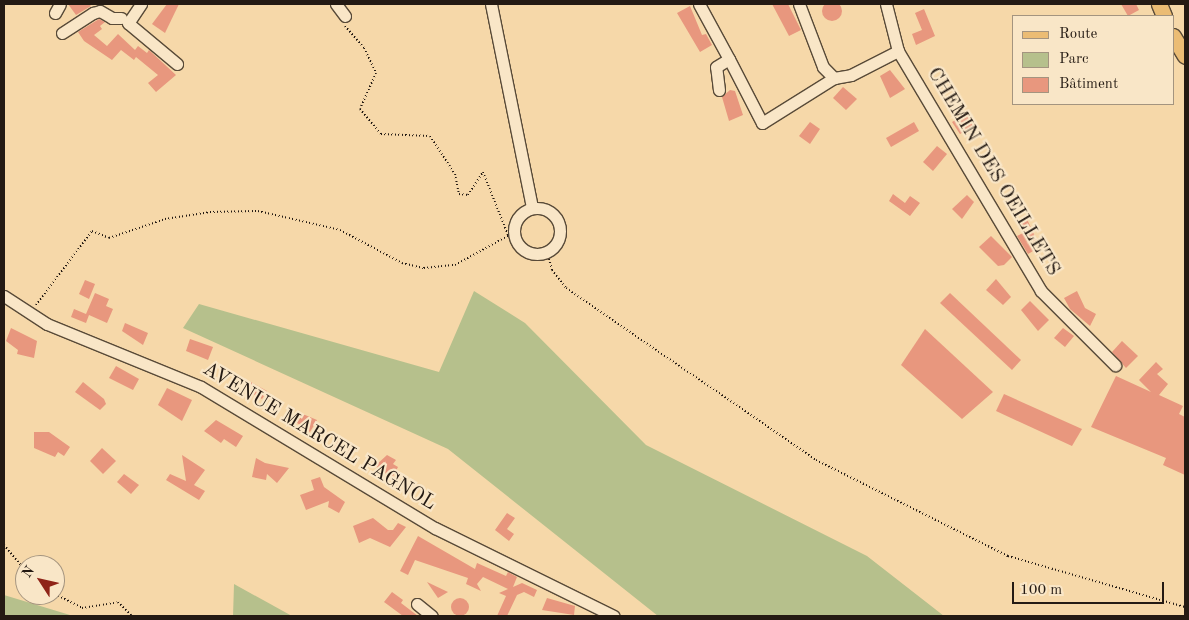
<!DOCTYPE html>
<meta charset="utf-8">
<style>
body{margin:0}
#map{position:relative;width:1189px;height:620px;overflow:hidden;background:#f6d8a9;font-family:"Old Standard TT",serif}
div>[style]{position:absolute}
.green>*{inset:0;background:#b6c08c}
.building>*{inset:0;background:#e8977e}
.round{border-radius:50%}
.path>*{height:2px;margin-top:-1px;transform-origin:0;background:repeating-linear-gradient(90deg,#241a13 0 1px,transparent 0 3.5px)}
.roads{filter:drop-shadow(1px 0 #584a38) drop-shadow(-1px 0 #584a38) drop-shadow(0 1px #584a38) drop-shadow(0 -1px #584a38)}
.minor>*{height:11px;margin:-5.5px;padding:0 5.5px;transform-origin:5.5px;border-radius:5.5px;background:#f9e6c7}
.minor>.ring{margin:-5.5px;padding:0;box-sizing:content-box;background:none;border:11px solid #f9e6c7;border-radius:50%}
.major>*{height:15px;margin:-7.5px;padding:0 7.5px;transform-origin:7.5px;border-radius:7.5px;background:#ebbc74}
span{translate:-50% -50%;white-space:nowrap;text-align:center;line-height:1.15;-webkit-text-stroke:4.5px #f9e6c7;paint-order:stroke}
.street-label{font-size:20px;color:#241a13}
.frame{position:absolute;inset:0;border:5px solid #241a13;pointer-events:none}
.legend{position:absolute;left:1012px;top:15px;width:162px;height:90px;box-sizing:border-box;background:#f9e6c7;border:1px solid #a4947f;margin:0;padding:6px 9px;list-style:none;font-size:15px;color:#241a13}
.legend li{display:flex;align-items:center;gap:10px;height:25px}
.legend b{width:25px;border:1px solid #a4947f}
.north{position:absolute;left:15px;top:555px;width:50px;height:50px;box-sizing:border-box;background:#f9e6c7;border:1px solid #a4947f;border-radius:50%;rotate:305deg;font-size:14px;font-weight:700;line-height:20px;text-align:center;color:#241a13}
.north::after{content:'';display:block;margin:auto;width:18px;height:22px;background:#8f2418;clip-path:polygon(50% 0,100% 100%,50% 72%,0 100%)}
.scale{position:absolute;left:1012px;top:582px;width:152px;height:22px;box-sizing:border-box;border:2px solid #241a13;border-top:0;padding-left:6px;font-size:15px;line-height:18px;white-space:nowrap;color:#241a13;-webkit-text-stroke:4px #f9e6c7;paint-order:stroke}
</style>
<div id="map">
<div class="green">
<div style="clip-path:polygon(474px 291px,525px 323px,646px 445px,867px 556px,944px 616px,658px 616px,448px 449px,183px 328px,199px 304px,439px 372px)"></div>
<div style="clip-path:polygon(234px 584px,292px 616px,233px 616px)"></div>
<div style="clip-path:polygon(4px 595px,70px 615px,87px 616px,4px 616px)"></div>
</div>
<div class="building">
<div class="round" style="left:822px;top:1px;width:20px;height:20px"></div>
<div style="clip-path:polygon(68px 4px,89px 4px,91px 6px,76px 15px)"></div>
<div style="clip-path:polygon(167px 4px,179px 4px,165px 33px,152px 24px)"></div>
<div style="clip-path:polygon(772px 4px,788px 4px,801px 30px,789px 36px)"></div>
<div style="clip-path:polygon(1121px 4px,1136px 4px,1139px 10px,1128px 16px)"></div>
<div style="clip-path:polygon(690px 6px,702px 35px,706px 34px,712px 45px,700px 52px,677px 13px)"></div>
<div style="clip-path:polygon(924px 9px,935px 36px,916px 45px,912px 34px,922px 30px,915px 13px)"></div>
<div style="clip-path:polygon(99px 19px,105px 22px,100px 26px,102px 29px,94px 35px,107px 46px,118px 34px,135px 50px,138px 46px,147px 53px,149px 50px,176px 75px,156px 92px,148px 83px,158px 75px,136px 57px,134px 60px,121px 50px,112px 60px,84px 41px,78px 32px)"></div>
<div style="clip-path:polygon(890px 70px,905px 89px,890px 98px,880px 76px)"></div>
<div style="clip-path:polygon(843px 87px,857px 99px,846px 110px,833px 98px)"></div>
<div style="clip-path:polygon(730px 90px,735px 91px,743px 115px,729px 121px,722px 97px)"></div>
<div style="clip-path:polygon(969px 112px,976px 124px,960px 134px,952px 122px)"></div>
<div style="clip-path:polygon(810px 122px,820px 129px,810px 144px,799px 136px)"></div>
<div style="clip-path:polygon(914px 122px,919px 131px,891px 147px,886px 138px)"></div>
<div style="clip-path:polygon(937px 146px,947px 154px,933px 171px,923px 162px)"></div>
<div style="clip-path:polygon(893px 194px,905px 203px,910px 196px,920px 203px,910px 216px,889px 201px)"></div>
<div style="clip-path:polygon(967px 195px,974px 202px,962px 219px,952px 209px)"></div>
<div style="clip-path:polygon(1026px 217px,1040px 247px,1028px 254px,1017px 236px,1023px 233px,1017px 223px)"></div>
<div style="clip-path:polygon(991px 236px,1012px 257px,1004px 265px,998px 266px,979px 247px)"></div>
<div style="clip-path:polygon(996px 279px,1011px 297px,1003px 305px,986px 290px)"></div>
<div style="clip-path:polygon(85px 280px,95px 284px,89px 299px,79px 294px)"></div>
<div style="clip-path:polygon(1077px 291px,1085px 308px,1096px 314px,1090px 326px,1070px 309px,1064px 298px)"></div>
<div style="clip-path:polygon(95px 293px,109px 299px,106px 306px,113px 309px,107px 323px,89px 315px,86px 323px,71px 317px,74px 309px,86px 314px)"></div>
<div style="clip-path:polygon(950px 293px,1021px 360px,1012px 370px,940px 303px)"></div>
<div style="clip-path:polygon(1030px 301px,1049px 320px,1038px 331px,1021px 310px)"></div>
<div style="clip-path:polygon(125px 323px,148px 333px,143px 345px,122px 331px)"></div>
<div style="clip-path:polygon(11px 328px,37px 341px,34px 358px,17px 354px,18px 350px,6px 341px)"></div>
<div style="clip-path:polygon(1063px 328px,1074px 336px,1065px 347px,1054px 338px)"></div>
<div style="clip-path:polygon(925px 329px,993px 392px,962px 419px,901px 365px)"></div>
<div style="clip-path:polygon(190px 339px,213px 347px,208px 360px,186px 351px)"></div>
<div style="clip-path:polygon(1122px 341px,1138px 356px,1126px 368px,1112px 352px)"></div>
<div style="clip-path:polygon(1156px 362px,1163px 369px,1157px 374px,1168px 384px,1159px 395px,1183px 406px,1179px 414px,1185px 417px,1185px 475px,1163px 465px,1166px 458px,1091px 427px,1116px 376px,1151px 392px,1139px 380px)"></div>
<div style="clip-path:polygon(116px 366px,139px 379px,133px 390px,109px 378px)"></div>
<div style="clip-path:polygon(249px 381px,267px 391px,262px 399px,245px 389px)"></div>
<div style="clip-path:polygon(83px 382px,104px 399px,106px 404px,100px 410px,75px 392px)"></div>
<div style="clip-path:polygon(167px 388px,192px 400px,182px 421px,158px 405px)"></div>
<div style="clip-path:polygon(1004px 394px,1082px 429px,1072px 446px,996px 411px)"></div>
<div style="clip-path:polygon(298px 412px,317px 420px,310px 432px,293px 420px)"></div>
<div style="clip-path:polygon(216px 420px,243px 436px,236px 447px,224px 439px,221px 443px,204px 431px)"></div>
<div style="clip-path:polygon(34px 432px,49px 432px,70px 447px,64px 456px,58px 452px,55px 457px,34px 448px)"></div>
<div style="clip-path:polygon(334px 439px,352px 450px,347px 458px,329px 447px)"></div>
<div style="clip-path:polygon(102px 448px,116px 461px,103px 474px,90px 461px)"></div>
<div style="clip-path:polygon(182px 455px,205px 470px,194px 485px,205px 491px,199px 500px,166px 480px,170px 474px,186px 481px)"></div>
<div style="clip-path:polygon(387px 455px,396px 460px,393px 464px,398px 467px,392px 478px,375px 466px)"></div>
<div style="clip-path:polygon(256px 458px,265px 463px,289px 468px,277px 483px,267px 474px,266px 480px,252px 477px)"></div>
<div style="clip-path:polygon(124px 474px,139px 485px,131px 494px,117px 482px)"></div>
<div style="clip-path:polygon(320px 477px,324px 487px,345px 502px,339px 513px,328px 507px,329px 501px,306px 510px,300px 495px,314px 490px,311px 480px)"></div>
<div style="clip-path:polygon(507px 513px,515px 518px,507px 529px,514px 534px,509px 541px,495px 530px)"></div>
<div style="clip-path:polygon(373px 518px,388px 530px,393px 530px,398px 523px,406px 527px,390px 547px,370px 538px,359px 543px,353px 526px)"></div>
<div style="clip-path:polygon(418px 536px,475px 569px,477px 563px,506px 576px,508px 572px,517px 577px,513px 587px,522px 583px,537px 590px,534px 597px,524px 592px,517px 595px,507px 616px,497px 616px,506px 596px,499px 593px,508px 589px,483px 577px,477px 584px,481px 591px,466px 584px,468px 578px,415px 560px,408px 575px,400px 571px)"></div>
<div style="clip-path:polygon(427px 582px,448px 592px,438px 598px)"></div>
<div style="clip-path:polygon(392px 592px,403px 600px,401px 603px,418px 616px,403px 616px,384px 602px)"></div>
<div style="clip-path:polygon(547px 598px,575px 606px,574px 615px,542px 610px)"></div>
<div class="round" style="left:451px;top:598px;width:18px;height:18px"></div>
</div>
<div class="path">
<div style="left:345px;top:26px;width:29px;rotate:49deg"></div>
<div style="left:364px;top:48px;width:28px;rotate:64deg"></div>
<div style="left:376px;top:73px;width:39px;rotate:114deg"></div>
<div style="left:360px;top:109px;width:33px;rotate:50deg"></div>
<div style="left:381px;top:134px;width:49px;rotate:2.3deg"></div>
<div style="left:430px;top:136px;width:45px;rotate:56.7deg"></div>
<div style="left:455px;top:174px;width:20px;rotate:79deg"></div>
<div style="left:459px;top:194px;width:9px;rotate:6deg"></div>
<div style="left:468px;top:195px;width:27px;rotate:-57deg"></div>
<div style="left:483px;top:172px;width:68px;rotate:68.4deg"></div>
<div style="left:547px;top:252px;width:19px;rotate:74deg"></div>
<div style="left:552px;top:270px;width:23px;rotate:52deg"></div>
<div style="left:566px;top:288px;width:303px;rotate:34.5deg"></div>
<div style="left:816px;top:460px;width:215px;rotate:26.6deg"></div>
<div style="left:1008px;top:556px;width:184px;rotate:16.1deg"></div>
<div style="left:36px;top:305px;width:93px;rotate:-52.9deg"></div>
<div style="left:92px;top:231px;width:18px;rotate:22deg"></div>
<div style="left:109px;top:238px;width:59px;rotate:-18.7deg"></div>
<div style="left:165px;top:219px;width:46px;rotate:-8.8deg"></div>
<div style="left:210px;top:212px;width:48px;rotate:-1.2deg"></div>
<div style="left:258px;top:211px;width:84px;rotate:13deg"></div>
<div style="left:340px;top:230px;width:70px;rotate:28deg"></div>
<div style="left:402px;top:263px;width:23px;rotate:13deg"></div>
<div style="left:424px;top:268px;width:31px;rotate:-6deg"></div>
<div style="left:455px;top:265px;width:66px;rotate:-28.9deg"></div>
<div style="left:4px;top:545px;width:33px;rotate:50deg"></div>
<div style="left:55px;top:594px;width:30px;rotate:27deg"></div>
<div style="left:82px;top:608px;width:36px;rotate:-9deg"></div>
<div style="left:118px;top:602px;width:20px;rotate:45deg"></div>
</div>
<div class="roads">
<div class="minor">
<div style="left:141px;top:4px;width:23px;rotate:124deg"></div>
<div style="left:128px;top:23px;width:64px;rotate:39.9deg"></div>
<div style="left:336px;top:4px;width:15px;rotate:53deg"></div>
<div style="left:491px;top:4px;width:208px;rotate:78.6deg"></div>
<div style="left:699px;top:4px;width:63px;rotate:61.4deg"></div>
<div style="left:799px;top:4px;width:67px;rotate:69.1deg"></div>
<div style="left:823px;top:67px;width:16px;rotate:45deg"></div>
<div style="left:834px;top:78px;width:17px;rotate:-10deg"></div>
<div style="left:851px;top:75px;width:53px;rotate:-27.1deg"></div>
<div style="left:886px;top:4px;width:49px;rotate:75.7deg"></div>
<div style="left:898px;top:51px;width:279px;rotate:59.2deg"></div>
<div style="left:1041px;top:291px;width:105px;rotate:45deg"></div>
<div style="left:55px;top:13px;width:10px;rotate:-61deg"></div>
<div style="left:62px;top:33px;width:37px;rotate:-33deg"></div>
<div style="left:93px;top:13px;width:7px;rotate:-16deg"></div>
<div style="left:100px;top:11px;width:14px;rotate:30deg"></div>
<div style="left:112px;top:18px;width:9px"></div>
<div style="left:719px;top:90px;width:23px;rotate:-97deg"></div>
<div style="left:716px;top:67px;width:15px;rotate:-32deg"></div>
<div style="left:729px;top:59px;width:72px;rotate:62.7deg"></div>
<div style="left:762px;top:123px;width:85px;rotate:-32deg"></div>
<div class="ring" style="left:514px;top:208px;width:35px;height:35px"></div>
<div style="left:4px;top:296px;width:51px;rotate:33.1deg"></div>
<div style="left:47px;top:324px;width:166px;rotate:22.2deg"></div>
<div style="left:201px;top:387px;width:273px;rotate:31.1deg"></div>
<div style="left:435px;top:528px;width:199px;rotate:26.2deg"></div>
<div style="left:417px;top:604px;width:19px;rotate:39deg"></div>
</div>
<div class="major">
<div style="left:1159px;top:4px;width:13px;rotate:67deg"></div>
<div style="left:1173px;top:36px;width:23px;rotate:59deg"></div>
</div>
</div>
<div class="street-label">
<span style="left:993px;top:172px;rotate:59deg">CHEMIN DES OEILLETS</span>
<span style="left:319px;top:437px;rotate:31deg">AVENUE MARCEL PAGNOL</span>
</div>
<div class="frame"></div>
<ul class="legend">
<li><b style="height:6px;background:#ebbc74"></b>Route</li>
<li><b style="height:14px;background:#b6c08c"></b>Parc</li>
<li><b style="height:14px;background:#e8977e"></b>Bâtiment</li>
</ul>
<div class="north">N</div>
<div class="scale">100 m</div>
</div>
